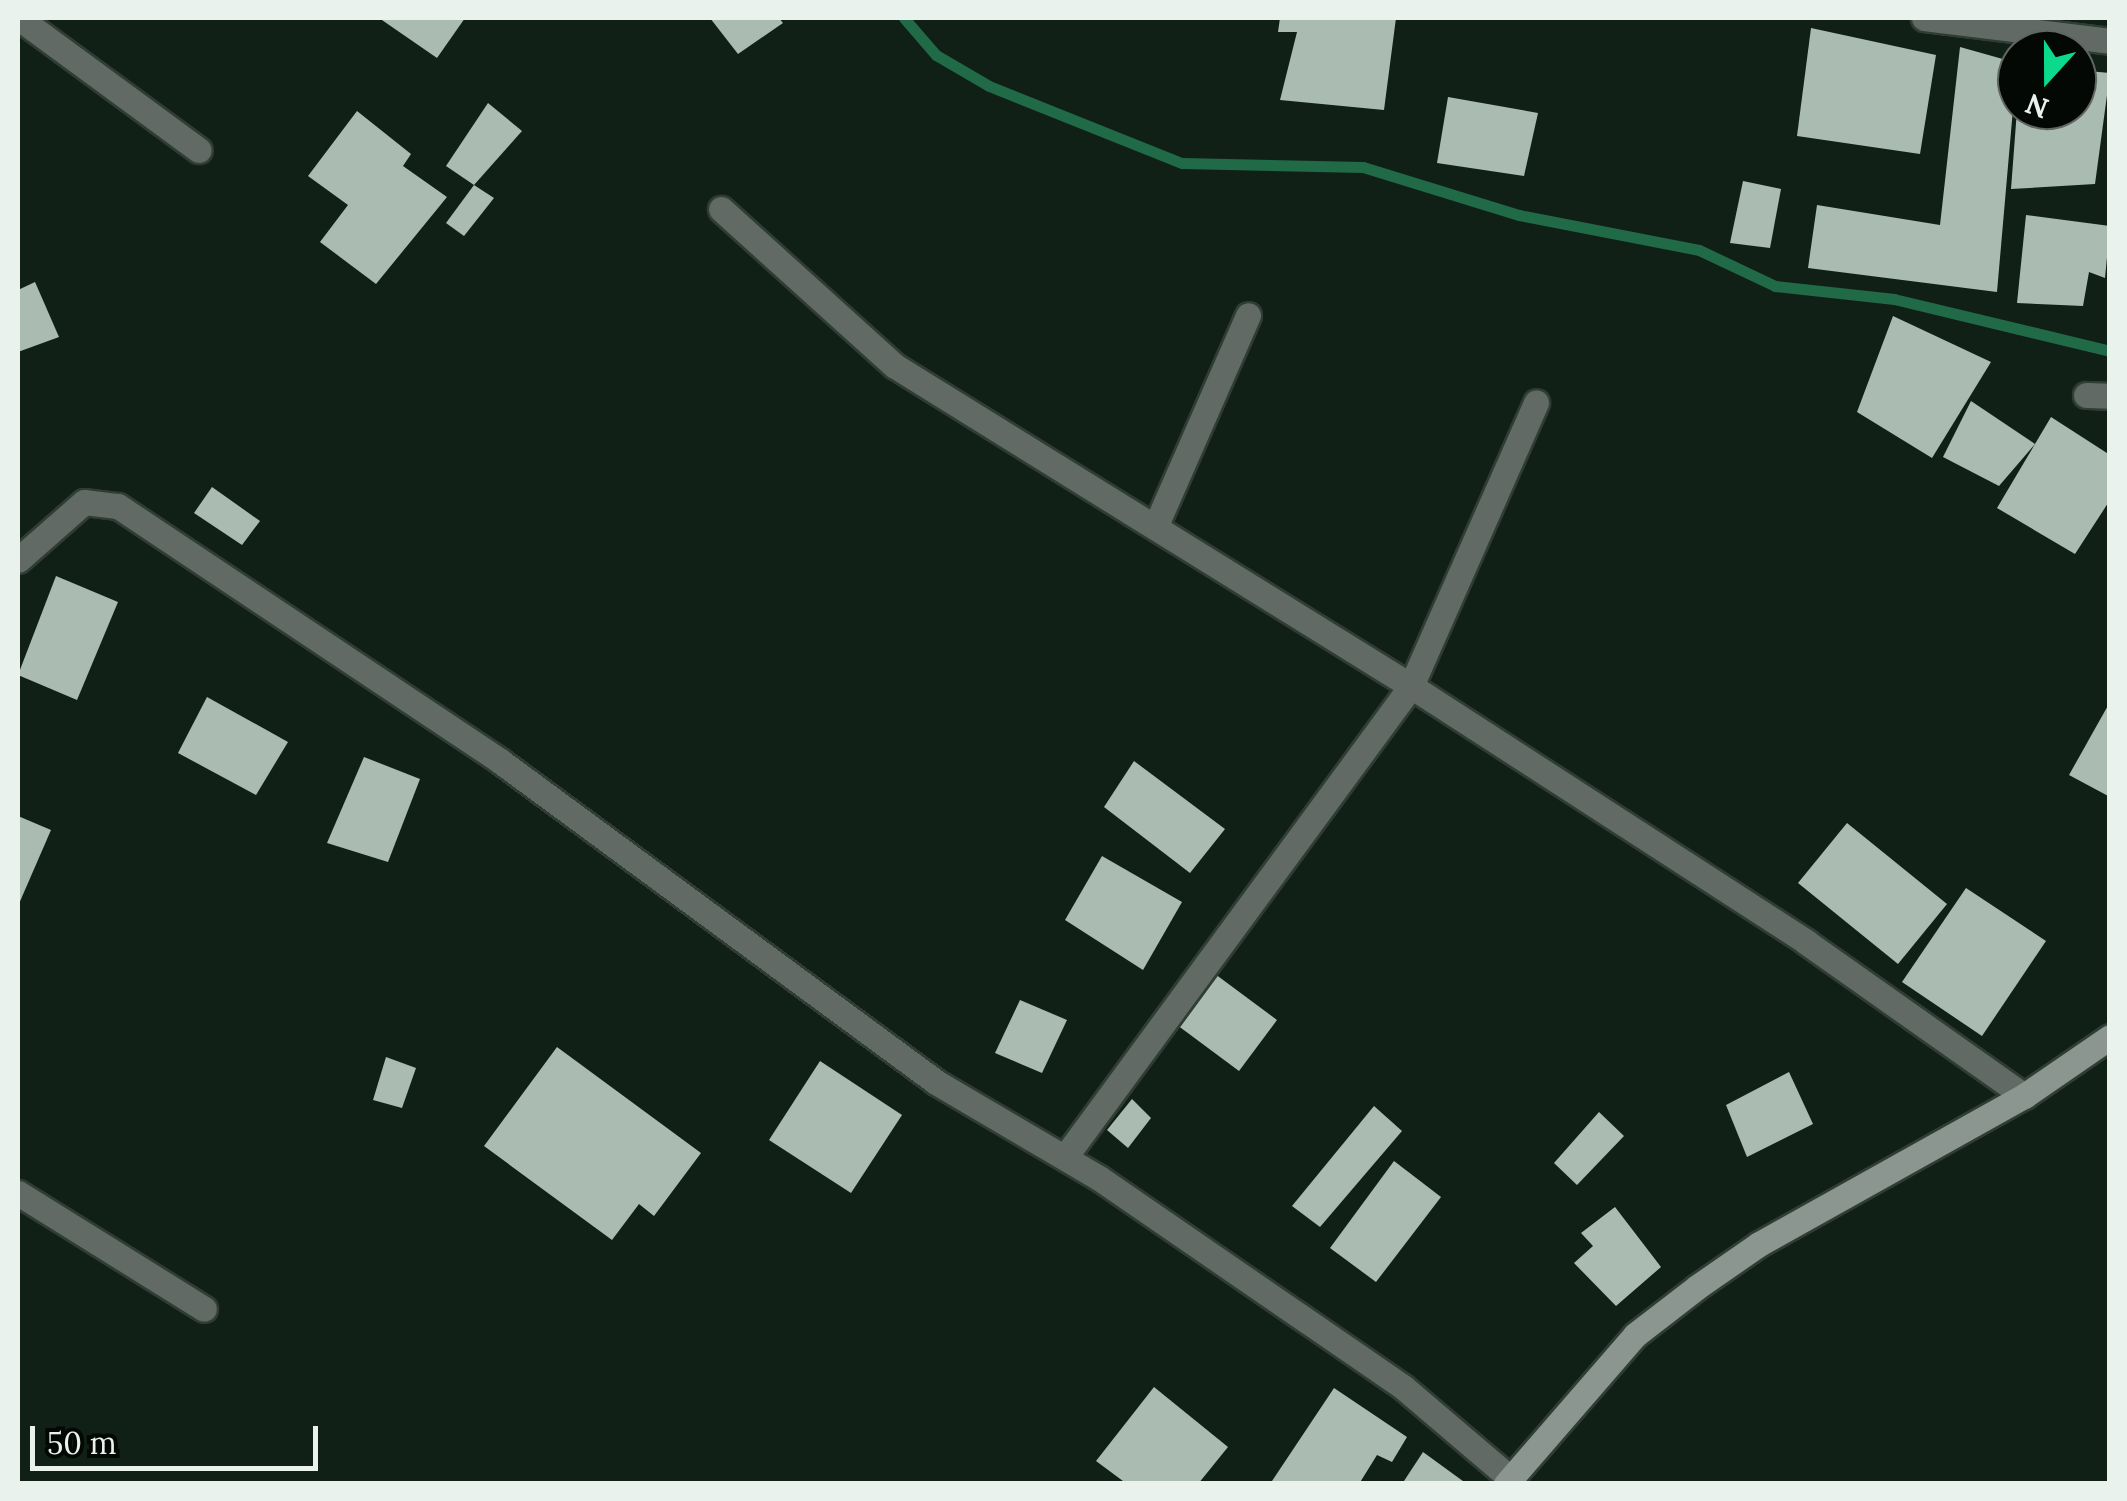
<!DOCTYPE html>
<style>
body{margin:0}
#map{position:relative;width:2127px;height:1501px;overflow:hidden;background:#112017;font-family:Lora,serif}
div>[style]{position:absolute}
.stream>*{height:11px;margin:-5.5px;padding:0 5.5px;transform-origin:5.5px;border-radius:5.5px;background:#216a47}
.building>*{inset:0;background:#aabcb1}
.roads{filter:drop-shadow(2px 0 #2f3d35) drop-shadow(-2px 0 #2f3d35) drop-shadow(0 2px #2f3d35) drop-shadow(0 -2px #2f3d35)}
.street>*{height:25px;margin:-12.5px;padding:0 12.5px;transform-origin:12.5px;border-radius:12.5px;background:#626a65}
.secondary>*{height:25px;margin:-12.5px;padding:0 12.5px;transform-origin:12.5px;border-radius:12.5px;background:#8a968f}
span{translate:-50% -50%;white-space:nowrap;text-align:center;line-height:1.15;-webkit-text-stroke:10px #040805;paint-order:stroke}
.frame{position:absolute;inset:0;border:20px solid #e9f2ec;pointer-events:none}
.north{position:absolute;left:1997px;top:30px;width:100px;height:100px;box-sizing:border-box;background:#040805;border:2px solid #606661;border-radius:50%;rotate:201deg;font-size:28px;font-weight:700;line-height:40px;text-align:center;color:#e9f2ec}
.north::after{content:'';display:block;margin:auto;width:35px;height:45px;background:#0bd98b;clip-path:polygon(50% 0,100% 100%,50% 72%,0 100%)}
.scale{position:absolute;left:30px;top:1426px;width:288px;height:45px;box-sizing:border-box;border:5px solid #e9f2ec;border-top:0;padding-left:12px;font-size:30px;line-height:35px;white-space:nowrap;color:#e9f2ec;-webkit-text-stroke:8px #040805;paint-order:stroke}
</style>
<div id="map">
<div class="stream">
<div style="left:904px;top:18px;width:49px;rotate:49.1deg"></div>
<div style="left:936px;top:55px;width:61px;rotate:30.3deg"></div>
<div style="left:989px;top:86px;width:208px;rotate:21.8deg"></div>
<div style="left:1182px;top:163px;width:181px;rotate:1.3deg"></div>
<div style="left:1363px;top:167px;width:163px;rotate:17.1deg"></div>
<div style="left:1519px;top:215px;width:183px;rotate:11deg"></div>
<div style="left:1699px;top:250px;width:84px;rotate:25.3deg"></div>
<div style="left:1775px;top:286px;width:120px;rotate:6.2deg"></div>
<div style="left:1894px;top:299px;width:222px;rotate:13.5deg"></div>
</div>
<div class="building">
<div style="clip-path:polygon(379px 18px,465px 18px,437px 58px)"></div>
<div style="clip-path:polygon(710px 18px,779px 18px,783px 23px,738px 54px)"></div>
<div style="clip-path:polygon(1280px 18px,1396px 18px,1384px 110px,1280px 100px,1297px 32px,1278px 32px)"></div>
<div style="clip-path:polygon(1811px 28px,1936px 55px,1920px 154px,1797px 136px)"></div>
<div style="clip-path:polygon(1960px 47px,2017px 63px,1997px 292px,1808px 268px,1817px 205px,1940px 225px)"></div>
<div style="clip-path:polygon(2077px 70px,2110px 73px,2095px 184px,2011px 189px,2017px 110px,2077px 110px)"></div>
<div style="clip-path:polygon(1448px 97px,1538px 113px,1524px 176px,1437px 163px)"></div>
<div style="clip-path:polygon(488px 103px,522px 131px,474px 185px,446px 166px)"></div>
<div style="clip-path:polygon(357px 111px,411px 154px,403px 166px,447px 197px,376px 284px,320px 242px,348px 205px,308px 176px)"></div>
<div style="clip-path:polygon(1743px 181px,1781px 189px,1770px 248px,1730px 243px)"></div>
<div style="clip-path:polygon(474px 185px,494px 198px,464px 236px,446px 223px)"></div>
<div style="clip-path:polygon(2026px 215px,2110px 226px,2105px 278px,2089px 272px,2083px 306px,2017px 303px)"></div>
<div style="clip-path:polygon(35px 282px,59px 337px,18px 352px,18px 290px)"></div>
<div style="clip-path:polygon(1893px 316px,1991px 362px,1932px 458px,1857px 412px)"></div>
<div style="clip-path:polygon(1971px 401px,2035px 444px,1999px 486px,1943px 457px)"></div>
<div style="clip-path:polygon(2051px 417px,2110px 455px,2110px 500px,2075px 554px,1997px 508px)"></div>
<div style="clip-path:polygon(212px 487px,260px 521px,242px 545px,194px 513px)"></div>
<div style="clip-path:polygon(56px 576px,118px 602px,77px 700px,18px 675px)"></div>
<div style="clip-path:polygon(207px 697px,288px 742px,256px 795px,178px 753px)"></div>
<div style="clip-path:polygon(2110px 702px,2110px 797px,2069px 775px)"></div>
<div style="clip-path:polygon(364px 757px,420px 779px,388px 862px,327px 843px)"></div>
<div style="clip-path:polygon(1134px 761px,1225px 829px,1190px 873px,1104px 807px)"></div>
<div style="clip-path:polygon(18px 816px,51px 830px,18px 906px)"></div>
<div style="clip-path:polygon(1847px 823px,1947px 904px,1898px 964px,1798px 883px)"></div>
<div style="clip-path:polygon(1102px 856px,1182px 902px,1143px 970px,1065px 920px)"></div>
<div style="clip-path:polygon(1966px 888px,2046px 941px,1982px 1036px,1902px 982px)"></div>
<div style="clip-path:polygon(1211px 971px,1277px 1020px,1239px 1071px,1173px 1022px)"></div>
<div style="clip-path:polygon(1020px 1000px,1067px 1020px,1042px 1073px,995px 1053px)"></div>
<div style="clip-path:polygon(557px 1047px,701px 1153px,654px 1216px,639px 1204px,612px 1240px,484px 1146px)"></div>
<div style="clip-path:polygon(386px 1057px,416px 1068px,402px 1108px,373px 1100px)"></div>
<div style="clip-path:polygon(820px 1061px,902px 1115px,851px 1193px,769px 1140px)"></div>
<div style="clip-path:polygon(1789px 1072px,1813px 1124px,1747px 1157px,1726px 1105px)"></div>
<div style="clip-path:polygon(1132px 1099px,1151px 1118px,1128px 1148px,1107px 1130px)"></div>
<div style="clip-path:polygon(1374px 1106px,1402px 1131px,1320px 1227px,1292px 1206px)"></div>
<div style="clip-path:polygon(1599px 1112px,1624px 1136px,1577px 1185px,1554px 1163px)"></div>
<div style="clip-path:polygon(1394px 1161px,1441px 1197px,1376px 1282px,1330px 1248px)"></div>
<div style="clip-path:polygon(1615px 1207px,1661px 1267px,1616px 1306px,1574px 1263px,1593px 1246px,1581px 1233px)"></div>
<div style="clip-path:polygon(1154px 1387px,1228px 1447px,1198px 1484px,1127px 1484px,1096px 1461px)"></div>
<div style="clip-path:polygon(1334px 1388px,1407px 1437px,1392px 1462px,1377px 1455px,1359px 1484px,1270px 1484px)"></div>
<div style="clip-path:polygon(1423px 1452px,1467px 1484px,1402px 1484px)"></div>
</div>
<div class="roads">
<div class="street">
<div style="left:19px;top:18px;width:223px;rotate:36.3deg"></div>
<div style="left:1924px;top:18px;width:187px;rotate:7deg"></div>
<div style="left:721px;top:209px;width:234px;rotate:42.1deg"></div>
<div style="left:895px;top:366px;width:607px;rotate:31.81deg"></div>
<div style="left:1411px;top:686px;width:471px;rotate:32.9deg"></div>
<div style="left:1806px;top:942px;width:267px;rotate:35.2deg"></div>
<div style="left:2086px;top:395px;width:24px;rotate:2deg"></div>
<div style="left:1156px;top:525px;width:229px;rotate:-66.3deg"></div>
<div style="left:18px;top:560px;width:88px;rotate:-41.3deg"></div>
<div style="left:84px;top:502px;width:34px;rotate:7deg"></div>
<div style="left:118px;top:506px;width:459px;rotate:33.7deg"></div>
<div style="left:500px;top:761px;width:541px;rotate:36.36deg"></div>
<div style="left:936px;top:1082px;width:189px;rotate:30.5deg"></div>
<div style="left:1099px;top:1178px;width:369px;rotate:34.5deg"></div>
<div style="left:1403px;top:1387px;width:140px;rotate:40.4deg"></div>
<div style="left:1065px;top:1157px;width:584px;rotate:-53.7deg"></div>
<div style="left:1411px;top:686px;width:310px;rotate:-66.2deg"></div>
<div style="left:18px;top:1193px;width:219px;rotate:31.9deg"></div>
</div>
<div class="secondary">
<div style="left:1506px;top:1484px;width:197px;rotate:-49.1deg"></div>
<div style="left:1635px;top:1335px;width:78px;rotate:-37.7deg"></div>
<div style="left:1697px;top:1287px;width:75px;rotate:-34.7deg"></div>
<div style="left:1759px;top:1244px;width:304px;rotate:-29.2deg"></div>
<div style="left:2024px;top:1096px;width:104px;rotate:-34.5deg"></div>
</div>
</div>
<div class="frame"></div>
<div class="north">N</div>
<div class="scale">50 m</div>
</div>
